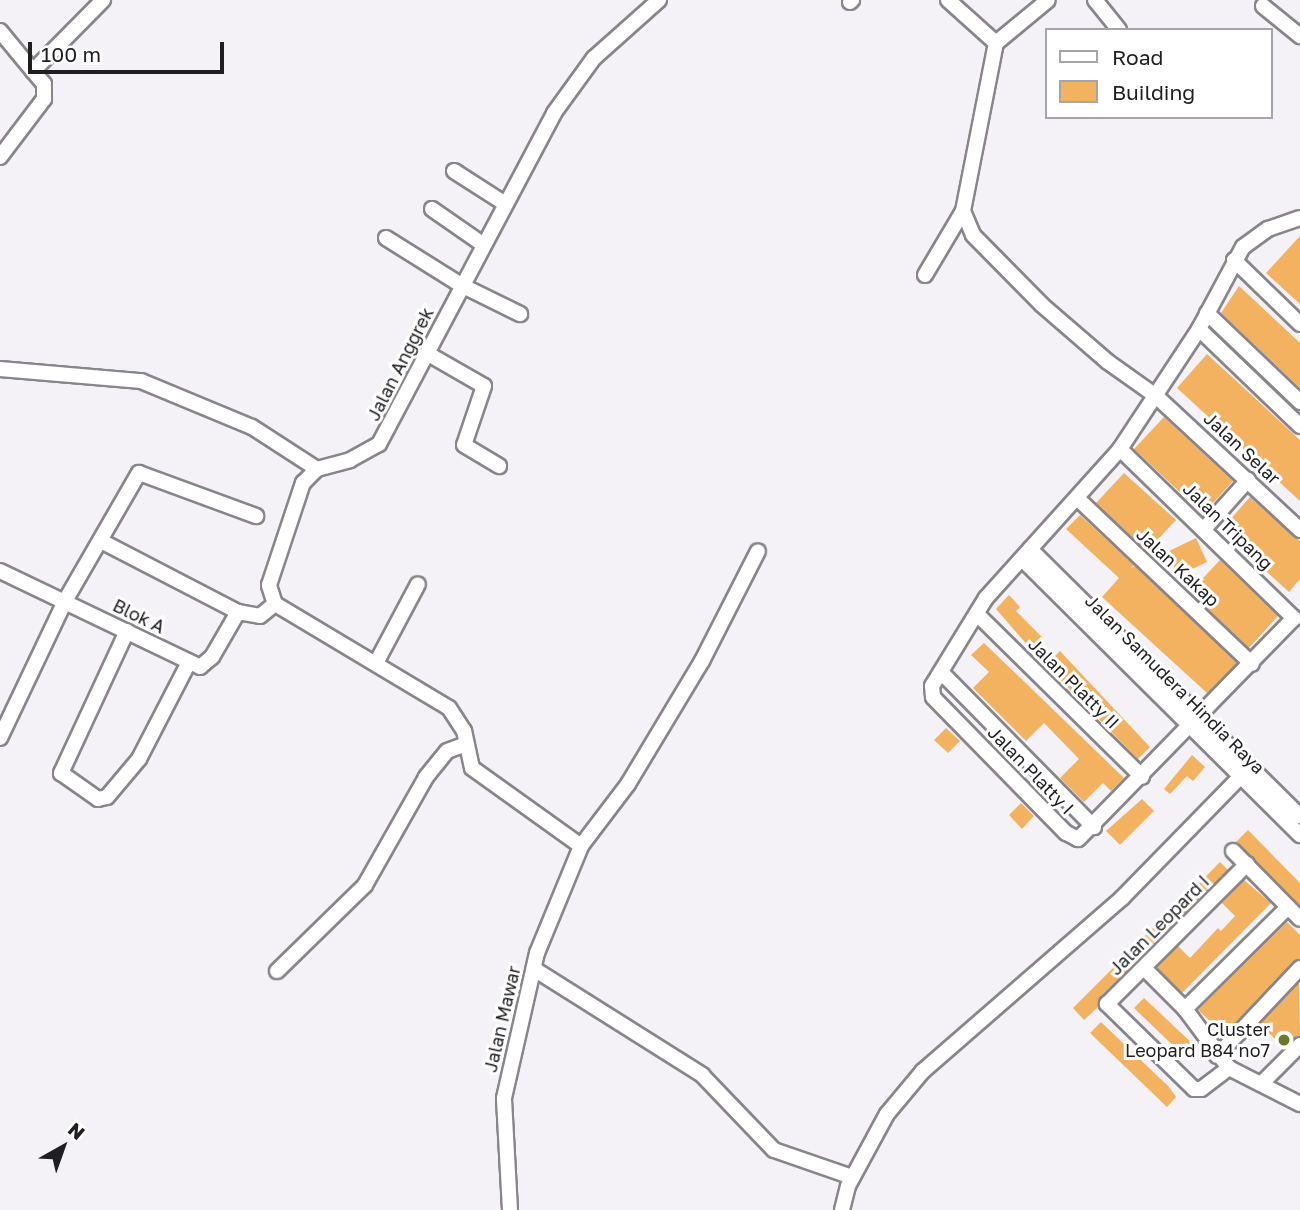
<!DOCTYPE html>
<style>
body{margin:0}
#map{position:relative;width:1300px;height:1210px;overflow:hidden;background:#f4f1f7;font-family:"Golos Text",sans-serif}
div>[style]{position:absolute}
.building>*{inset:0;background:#f3b25f}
.roads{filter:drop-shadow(2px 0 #88858b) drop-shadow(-2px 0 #88858b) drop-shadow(0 2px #88858b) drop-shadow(0 -2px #88858b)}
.minor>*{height:14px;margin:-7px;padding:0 7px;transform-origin:7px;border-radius:7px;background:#fff}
.dots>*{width:19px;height:19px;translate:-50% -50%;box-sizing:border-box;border:4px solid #fff;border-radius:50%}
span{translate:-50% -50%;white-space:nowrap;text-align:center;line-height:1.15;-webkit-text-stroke:6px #fff;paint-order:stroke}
.street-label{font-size:18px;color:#1f1e20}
.poi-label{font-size:18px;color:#1f1e20}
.right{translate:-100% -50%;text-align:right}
.legend{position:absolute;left:1045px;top:28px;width:228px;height:91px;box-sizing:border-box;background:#fff;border:2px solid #a5a5a6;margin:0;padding:9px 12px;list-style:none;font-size:21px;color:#1f1e20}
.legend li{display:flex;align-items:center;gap:14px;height:35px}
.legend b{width:35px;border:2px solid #a5a5a6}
.north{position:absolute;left:28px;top:1112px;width:70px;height:70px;-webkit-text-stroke:5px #fff;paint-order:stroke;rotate:40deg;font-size:19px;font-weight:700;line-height:28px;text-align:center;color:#1f1e20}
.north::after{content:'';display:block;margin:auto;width:24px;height:32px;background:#1f1e20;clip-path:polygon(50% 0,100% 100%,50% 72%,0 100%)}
.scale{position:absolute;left:28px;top:42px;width:196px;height:32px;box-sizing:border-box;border:4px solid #1f1e20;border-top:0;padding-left:9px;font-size:21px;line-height:24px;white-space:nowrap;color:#1f1e20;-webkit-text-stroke:5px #fff;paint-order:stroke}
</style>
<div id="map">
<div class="building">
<div style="clip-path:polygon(1300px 236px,1300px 304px,1266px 273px)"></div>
<div style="clip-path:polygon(1239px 286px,1300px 343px,1300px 388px,1221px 313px)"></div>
<div style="clip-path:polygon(1207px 354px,1300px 440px,1300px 501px,1177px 388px)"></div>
<div style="clip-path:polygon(1164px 417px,1233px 481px,1203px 514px,1134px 449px)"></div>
<div style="clip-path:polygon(1124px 473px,1176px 520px,1147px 551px,1096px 503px)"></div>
<div style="clip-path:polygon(1250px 497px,1300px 541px,1300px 579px,1289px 592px,1221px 530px)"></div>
<div style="clip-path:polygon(1080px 515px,1134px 565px,1131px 568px,1135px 566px,1237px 663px,1207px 693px,1102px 597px,1119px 578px,1066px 529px)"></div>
<div style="clip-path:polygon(1196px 538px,1207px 562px,1178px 576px,1167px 552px)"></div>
<div style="clip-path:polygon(1220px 560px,1278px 616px,1249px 648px,1190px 592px)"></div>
<div style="clip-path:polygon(1009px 595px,1020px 607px,1016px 611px,1042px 637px,1030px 648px,996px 609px)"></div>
<div style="clip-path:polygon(984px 643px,1124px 778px,1111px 791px,1103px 783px,1084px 802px,1060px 778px,1079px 759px,1044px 723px,1026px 741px,973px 688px,989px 672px,971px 655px)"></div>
<div style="clip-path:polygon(1060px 651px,1150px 747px,1138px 759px,1046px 665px)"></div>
<div style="clip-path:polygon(946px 728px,960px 741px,948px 753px,934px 740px)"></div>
<div style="clip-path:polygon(1192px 755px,1205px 767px,1193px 781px,1187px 776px,1170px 794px,1164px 789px)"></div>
<div style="clip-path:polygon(1142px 799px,1154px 811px,1120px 845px,1106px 831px)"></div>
<div style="clip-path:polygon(1021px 803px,1034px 816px,1022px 829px,1009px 815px)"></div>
<div style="clip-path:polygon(1248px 830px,1300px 883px,1300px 905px,1236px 842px)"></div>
<div style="clip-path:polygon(1220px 862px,1228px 870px,1181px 916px,1174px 909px)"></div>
<div style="clip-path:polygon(1244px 880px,1271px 903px,1182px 993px,1157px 968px,1178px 946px,1190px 958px,1218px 928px,1221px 931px,1235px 916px,1222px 903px)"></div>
<div style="clip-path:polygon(1287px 922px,1300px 935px,1300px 959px,1224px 1034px,1198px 1010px)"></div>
<div style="clip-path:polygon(1156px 925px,1165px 933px,1100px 997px,1098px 1007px,1084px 1020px,1073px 1008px)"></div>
<div style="clip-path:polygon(1299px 983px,1300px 1036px,1284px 1048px,1260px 1024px)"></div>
<div style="clip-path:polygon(1144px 998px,1196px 1047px,1186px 1058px,1134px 1008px)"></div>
<div style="clip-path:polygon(1101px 1022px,1169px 1087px,1176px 1097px,1167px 1107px,1090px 1033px)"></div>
</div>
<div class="roads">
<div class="minor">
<div style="left:948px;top:0;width:64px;rotate:41.9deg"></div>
<div style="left:1095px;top:0;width:38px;rotate:51deg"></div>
<div style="left:850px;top:2px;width:3px;rotate:-45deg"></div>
<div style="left:1263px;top:6px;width:48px;rotate:39deg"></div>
<div style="left:0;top:31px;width:52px;rotate:50.5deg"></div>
<div style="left:33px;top:71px;width:100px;rotate:-45.4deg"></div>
<div style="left:0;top:157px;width:73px;rotate:-52.8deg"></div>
<div style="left:44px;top:99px;width:15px;rotate:-90deg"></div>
<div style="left:44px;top:84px;width:17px;rotate:-130deg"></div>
<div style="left:454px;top:171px;width:59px;rotate:32.6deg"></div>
<div style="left:432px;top:209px;width:60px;rotate:34.8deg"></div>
<div style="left:963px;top:211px;width:26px;rotate:67deg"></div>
<div style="left:973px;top:235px;width:98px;rotate:45.4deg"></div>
<div style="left:1042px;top:305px;width:87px;rotate:40.8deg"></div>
<div style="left:1108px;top:362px;width:59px;rotate:35.3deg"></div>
<div style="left:1156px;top:396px;width:197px;rotate:42.9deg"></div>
<div style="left:386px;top:238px;width:89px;rotate:32.1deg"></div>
<div style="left:461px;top:285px;width:66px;rotate:26.2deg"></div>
<div style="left:1234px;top:260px;width:92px;rotate:44.1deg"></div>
<div style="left:925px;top:275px;width:74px;rotate:-59.3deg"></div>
<div style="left:963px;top:211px;width:171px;rotate:-78.9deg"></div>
<div style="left:996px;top:43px;width:67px;rotate:-39.6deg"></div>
<div style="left:1207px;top:313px;width:129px;rotate:43.7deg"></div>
<div style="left:1199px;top:329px;width:140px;rotate:43.8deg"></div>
<div style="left:430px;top:355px;width:62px;rotate:29.9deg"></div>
<div style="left:484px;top:386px;width:62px;rotate:108.7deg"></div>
<div style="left:464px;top:445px;width:41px;rotate:31deg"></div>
<div style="left:0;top:369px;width:142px;rotate:4.9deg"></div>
<div style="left:141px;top:381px;width:120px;rotate:22.5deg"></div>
<div style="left:252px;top:427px;width:77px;rotate:32.9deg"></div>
<div style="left:1120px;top:449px;width:243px;rotate:44.2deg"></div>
<div style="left:1294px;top:618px;width:309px;rotate:134.3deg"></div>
<div style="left:1078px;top:839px;width:13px;rotate:-153deg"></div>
<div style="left:1066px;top:833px;width:190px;rotate:-134.4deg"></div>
<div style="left:933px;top:697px;width:11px;rotate:-95deg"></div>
<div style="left:932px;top:686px;width:103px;rotate:-58.5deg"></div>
<div style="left:986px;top:598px;width:200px;rotate:-48deg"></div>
<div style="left:1120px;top:449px;width:144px;rotate:-56.6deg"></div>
<div style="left:1199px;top:329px;width:93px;rotate:-61.8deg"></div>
<div style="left:1243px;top:247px;width:31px;rotate:-36deg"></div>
<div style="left:1268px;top:229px;width:34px;rotate:-19deg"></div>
<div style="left:1077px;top:498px;width:241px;rotate:43.5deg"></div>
<div style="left:1204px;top:529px;width:66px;rotate:-48.1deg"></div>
<div style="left:101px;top:541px;width:154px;rotate:27.4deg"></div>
<div style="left:238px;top:612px;width:22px;rotate:10deg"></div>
<div style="left:260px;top:616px;width:19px;rotate:-39deg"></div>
<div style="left:1030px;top:549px;width:380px;rotate:44.7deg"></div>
<div style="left:1022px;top:559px;width:392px;rotate:44.8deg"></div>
<div style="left:0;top:571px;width:222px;rotate:25.6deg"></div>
<div style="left:200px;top:667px;width:16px;rotate:-40deg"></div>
<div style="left:212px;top:657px;width:52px;rotate:-60deg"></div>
<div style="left:979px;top:616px;width:229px;rotate:44.6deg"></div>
<div style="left:127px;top:631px;width:157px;rotate:114.9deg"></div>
<div style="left:61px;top:773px;width:45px;rotate:35.1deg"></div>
<div style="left:98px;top:799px;width:9px;rotate:-13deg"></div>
<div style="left:107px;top:797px;width:50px;rotate:-49.9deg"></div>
<div style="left:139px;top:759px;width:109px;rotate:-62.7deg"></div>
<div style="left:376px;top:663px;width:89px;rotate:-62deg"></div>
<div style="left:941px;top:672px;width:218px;rotate:45.4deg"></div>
<div style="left:0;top:738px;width:152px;rotate:-64.6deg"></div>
<div style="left:65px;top:601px;width:148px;rotate:-60deg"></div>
<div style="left:139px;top:473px;width:125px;rotate:20.2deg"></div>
<div style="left:581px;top:846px;width:134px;rotate:-144.4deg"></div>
<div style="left:472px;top:768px;width:38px;rotate:-102deg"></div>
<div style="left:464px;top:731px;width:27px;rotate:-123deg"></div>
<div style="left:449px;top:708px;width:203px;rotate:-149.1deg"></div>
<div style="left:275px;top:604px;width:20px;rotate:-108deg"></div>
<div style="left:269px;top:585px;width:108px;rotate:-71.6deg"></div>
<div style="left:303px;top:483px;width:20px;rotate:-45deg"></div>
<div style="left:317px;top:469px;width:34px;rotate:-15deg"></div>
<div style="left:350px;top:460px;width:33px;rotate:-29deg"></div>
<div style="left:379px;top:444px;width:374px;rotate:-62.1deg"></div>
<div style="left:554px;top:113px;width:68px;rotate:-54deg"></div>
<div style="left:594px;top:58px;width:87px;rotate:-41.7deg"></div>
<div style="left:1233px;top:851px;width:95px;rotate:45.4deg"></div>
<div style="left:1144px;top:968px;width:58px;rotate:45deg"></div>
<div style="left:1185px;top:1009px;width:74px;rotate:53.3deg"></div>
<div style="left:1229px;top:1068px;width:80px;rotate:26.9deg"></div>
<div style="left:534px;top:969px;width:199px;rotate:32.2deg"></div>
<div style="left:702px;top:1075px;width:104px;rotate:46.2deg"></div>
<div style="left:774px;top:1150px;width:83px;rotate:19.1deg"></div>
<div style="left:277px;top:971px;width:123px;rotate:-44.3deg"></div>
<div style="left:365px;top:885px;width:124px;rotate:-60.5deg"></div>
<div style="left:426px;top:777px;width:33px;rotate:-51deg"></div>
<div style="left:447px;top:751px;width:20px;rotate:-20deg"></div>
<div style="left:1185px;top:1009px;width:145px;rotate:-44.7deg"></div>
<div style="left:1217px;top:1056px;width:121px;rotate:-46.7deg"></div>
<div style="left:1229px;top:1068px;width:35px;rotate:143deg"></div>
<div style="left:1201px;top:1089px;width:7px;rotate:180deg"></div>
<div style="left:1194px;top:1089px;width:122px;rotate:-135.7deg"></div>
<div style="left:1107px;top:1004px;width:198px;rotate:-45deg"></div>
<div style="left:1261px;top:1084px;width:55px;rotate:-45deg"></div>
<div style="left:510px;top:1210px;width:112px;rotate:-93.1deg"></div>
<div style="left:504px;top:1098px;width:149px;rotate:-77.2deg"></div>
<div style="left:537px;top:953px;width:116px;rotate:-67.6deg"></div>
<div style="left:581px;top:846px;width:78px;rotate:-52.8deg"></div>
<div style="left:628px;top:784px;width:144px;rotate:-59deg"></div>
<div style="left:702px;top:661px;width:123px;rotate:-63deg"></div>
<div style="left:842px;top:1210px;width:25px;rotate:-76deg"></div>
<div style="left:848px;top:1186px;width:82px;rotate:-61.6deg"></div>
<div style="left:887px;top:1114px;width:56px;rotate:-50.1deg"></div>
<div style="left:923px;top:1071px;width:264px;rotate:-41deg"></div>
<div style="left:1122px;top:898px;width:185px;rotate:-45.7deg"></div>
</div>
</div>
<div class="dots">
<div style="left:1284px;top:1040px;background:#697b29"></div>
</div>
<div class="street-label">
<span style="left:400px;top:364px;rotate:-63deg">Jalan Anggrek</span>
<span style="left:1242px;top:448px;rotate:43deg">Jalan Selar</span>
<span style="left:1228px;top:526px;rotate:44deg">Jalan Tripang</span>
<span style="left:1178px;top:567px;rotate:43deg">Jalan Kakap</span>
<span style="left:139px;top:616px;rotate:26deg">Blok A</span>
<span style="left:1074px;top:683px;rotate:45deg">Jalan Platty II</span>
<span style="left:1175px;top:684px;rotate:45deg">Jalan Samudera Hindia Raya</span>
<span style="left:1031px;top:770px;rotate:46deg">Jalan Platty I</span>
<span style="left:1159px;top:925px;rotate:-45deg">Jalan Leopard I</span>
<span style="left:502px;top:1019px;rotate:-77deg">Jalan Mawar</span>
</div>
<div class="poi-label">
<span class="right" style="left:1270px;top:1040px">Cluster<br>Leopard B84 no7</span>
</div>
<ul class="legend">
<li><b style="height:9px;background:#fff"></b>Road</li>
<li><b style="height:19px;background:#f3b25f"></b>Building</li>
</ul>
<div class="north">N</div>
<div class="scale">100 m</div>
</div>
